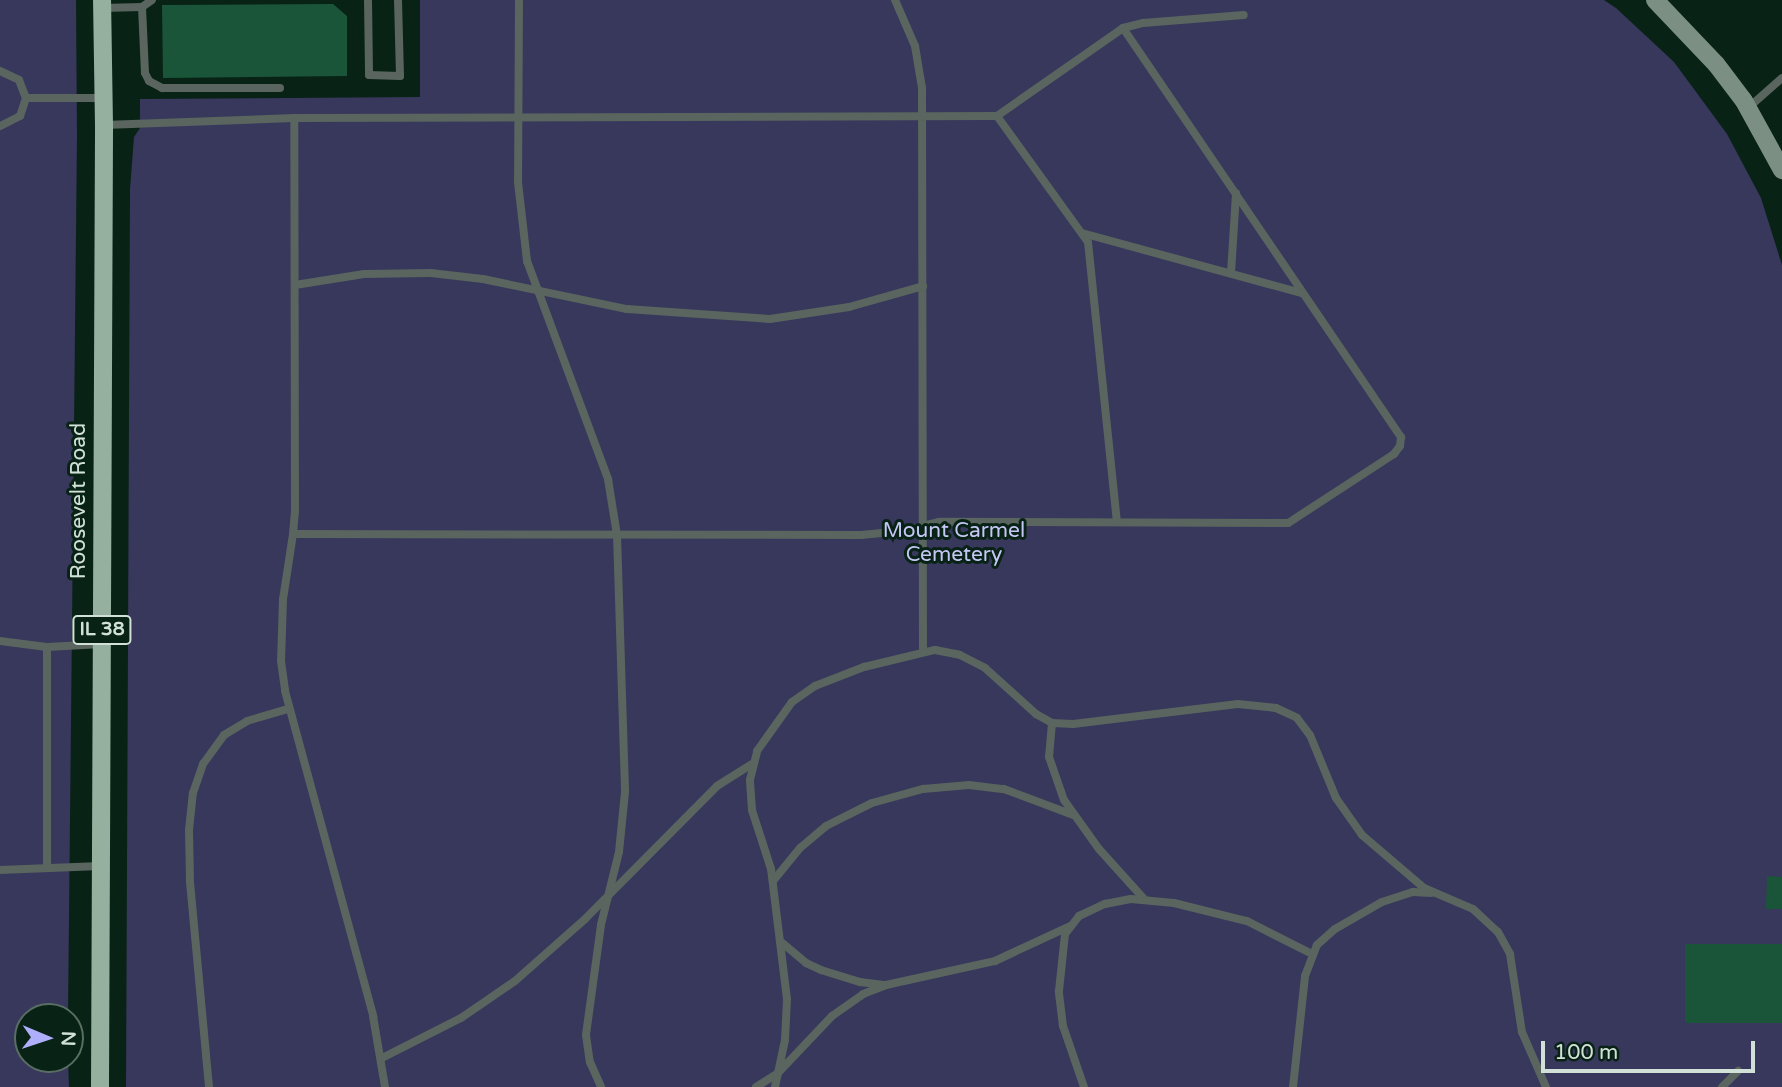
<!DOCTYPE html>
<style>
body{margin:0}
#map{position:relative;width:1782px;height:1087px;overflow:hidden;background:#082215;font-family:"Varela Round",sans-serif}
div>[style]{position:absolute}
.green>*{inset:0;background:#38375c}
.building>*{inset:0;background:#1b5539}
.service>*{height:8px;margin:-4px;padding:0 4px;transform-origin:4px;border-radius:4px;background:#59655e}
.secondary>*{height:18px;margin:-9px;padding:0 9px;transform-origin:9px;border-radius:9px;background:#7b8f83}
.primary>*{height:18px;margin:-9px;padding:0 9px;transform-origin:9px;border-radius:9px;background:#96b0a0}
span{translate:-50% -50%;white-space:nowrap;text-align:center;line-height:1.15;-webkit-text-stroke:6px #082215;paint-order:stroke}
.shield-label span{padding:2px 5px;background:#082215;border:2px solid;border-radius:5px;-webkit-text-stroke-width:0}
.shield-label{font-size:19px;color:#d2e1d8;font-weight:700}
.street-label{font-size:21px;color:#d2e1d8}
.park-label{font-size:21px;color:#c6c7f5}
.north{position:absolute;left:14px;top:1003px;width:70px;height:70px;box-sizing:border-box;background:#082215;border:2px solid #596e63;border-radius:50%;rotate:92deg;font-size:19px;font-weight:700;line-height:28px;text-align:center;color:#d2e1d8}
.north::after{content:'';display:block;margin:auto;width:24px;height:32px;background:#afaefa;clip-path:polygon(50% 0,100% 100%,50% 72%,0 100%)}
.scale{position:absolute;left:1541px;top:1041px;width:214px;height:32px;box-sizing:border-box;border:4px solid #d2e1d8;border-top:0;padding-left:9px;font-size:21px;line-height:24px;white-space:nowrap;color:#d2e1d8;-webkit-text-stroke:5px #082215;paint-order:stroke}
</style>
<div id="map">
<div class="green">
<div style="clip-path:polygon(0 0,76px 0,77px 136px,68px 1017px,28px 1017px,28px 1059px,68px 1059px,69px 1087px,0 1087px)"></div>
<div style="clip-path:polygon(420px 0,1604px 0,1616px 8px,1674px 62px,1727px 134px,1761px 198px,1782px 265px,1782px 1087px,126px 1087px,130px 189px,134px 137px,140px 128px,140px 99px,420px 97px)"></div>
</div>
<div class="building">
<div style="clip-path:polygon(333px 4px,347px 16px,347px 76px,163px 78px,162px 5px)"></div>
<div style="clip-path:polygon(1767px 876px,1782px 877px,1782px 909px,1766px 909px)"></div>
<div style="clip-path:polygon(1685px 944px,1782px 944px,1782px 1023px,1685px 1023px)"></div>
</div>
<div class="service">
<div style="left:368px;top:0;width:75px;rotate:89.2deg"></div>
<div style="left:369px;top:75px;width:31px;rotate:2deg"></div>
<div style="left:400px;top:76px;width:76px;rotate:-91.5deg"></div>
<div style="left:519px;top:0;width:182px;rotate:90.3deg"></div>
<div style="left:518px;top:182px;width:80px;rotate:83.5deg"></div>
<div style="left:527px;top:261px;width:233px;rotate:69.6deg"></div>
<div style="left:608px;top:479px;width:57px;rotate:80.9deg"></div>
<div style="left:617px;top:535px;width:257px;rotate:88.2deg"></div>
<div style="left:625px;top:792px;width:60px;rotate:95.7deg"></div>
<div style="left:619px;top:852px;width:75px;rotate:103.9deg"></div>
<div style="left:601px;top:925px;width:111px;rotate:97.8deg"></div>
<div style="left:586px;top:1035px;width:27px;rotate:82deg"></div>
<div style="left:590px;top:1062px;width:27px;rotate:66deg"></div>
<div style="left:895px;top:0;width:50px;rotate:66.5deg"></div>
<div style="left:915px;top:46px;width:43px;rotate:80.5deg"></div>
<div style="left:922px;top:88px;width:564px;rotate:89.9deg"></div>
<div style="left:142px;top:7px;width:66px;rotate:87.4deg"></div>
<div style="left:145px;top:73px;width:9px;rotate:63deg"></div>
<div style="left:149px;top:81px;width:15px;rotate:28deg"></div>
<div style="left:162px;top:88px;width:118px"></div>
<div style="left:102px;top:8px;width:40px;rotate:-1.4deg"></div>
<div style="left:142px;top:7px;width:12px;rotate:-35deg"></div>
<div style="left:1123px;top:28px;width:495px;rotate:55.8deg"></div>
<div style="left:1401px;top:437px;width:9px;rotate:96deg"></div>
<div style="left:1400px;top:446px;width:10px;rotate:127deg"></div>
<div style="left:1394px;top:454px;width:126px;rotate:146.9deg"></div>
<div style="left:1288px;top:523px;width:349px;rotate:-179.8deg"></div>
<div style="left:939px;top:522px;width:38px;rotate:166deg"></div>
<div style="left:902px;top:531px;width:41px;rotate:174.4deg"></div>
<div style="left:861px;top:535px;width:568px;rotate:-179.9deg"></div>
<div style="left:293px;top:534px;width:22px;rotate:-85deg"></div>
<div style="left:295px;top:512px;width:394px;rotate:-90.1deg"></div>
<div style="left:294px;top:118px;width:703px;rotate:-0.16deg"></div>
<div style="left:997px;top:116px;width:154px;rotate:-34.9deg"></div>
<div style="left:1123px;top:28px;width:21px;rotate:-14deg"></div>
<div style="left:1143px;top:23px;width:101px;rotate:-4.5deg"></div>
<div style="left:0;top:71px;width:21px;rotate:25deg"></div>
<div style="left:19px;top:80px;width:19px;rotate:69deg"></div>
<div style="left:26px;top:98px;width:19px;rotate:108deg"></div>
<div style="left:20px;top:116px;width:22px;rotate:153deg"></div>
<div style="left:26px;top:98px;width:77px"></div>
<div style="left:1748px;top:108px;width:45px;rotate:-41.4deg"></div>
<div style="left:997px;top:116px;width:155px;rotate:54.2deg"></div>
<div style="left:1088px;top:242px;width:281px;rotate:84.1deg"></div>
<div style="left:104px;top:125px;width:190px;rotate:-2.1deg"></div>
<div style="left:1082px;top:233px;width:228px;rotate:15.3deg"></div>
<div style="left:1231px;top:273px;width:80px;rotate:-86.4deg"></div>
<div style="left:295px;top:285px;width:70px;rotate:-9.1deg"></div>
<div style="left:364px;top:274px;width:67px;rotate:-0.9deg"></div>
<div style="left:431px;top:273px;width:52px;rotate:6.6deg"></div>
<div style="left:483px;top:279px;width:147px;rotate:11.8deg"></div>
<div style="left:627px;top:309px;width:143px;rotate:4deg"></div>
<div style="left:770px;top:319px;width:80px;rotate:-8.6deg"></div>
<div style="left:849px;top:307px;width:77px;rotate:-15.8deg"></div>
<div style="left:293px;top:534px;width:66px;rotate:98.7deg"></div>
<div style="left:283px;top:599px;width:62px;rotate:91.8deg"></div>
<div style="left:281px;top:661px;width:30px;rotate:82deg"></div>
<div style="left:285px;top:691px;width:337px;rotate:74.8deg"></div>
<div style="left:373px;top:1016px;width:72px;rotate:80.4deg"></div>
<div style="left:0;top:641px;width:47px;rotate:7.3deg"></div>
<div style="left:47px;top:647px;width:55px;rotate:-3.1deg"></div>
<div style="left:1052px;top:723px;width:34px;rotate:95deg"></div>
<div style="left:1049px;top:757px;width:46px;rotate:70.8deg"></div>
<div style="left:1064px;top:800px;width:60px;rotate:54.5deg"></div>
<div style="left:1099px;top:849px;width:67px;rotate:48deg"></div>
<div style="left:47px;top:868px;width:221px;rotate:-90deg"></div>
<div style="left:0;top:870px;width:100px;rotate:-2.3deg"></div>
<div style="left:773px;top:881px;width:43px;rotate:-50.7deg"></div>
<div style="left:800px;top:848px;width:34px;rotate:-40deg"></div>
<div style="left:826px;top:826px;width:51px;rotate:-26.6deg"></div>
<div style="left:872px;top:803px;width:53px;rotate:-15.4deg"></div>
<div style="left:923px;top:789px;width:46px;rotate:-5deg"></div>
<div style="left:969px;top:785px;width:35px;rotate:7deg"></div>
<div style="left:1004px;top:789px;width:74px;rotate:20.6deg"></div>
<div style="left:780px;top:941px;width:34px;rotate:40deg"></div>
<div style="left:806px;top:963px;width:17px;rotate:25deg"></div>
<div style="left:821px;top:970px;width:41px;rotate:17.1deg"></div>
<div style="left:860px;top:982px;width:24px;rotate:7deg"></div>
<div style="left:382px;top:1058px;width:89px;rotate:-26.9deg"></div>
<div style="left:461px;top:1018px;width:65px;rotate:-34.4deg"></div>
<div style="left:515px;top:981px;width:94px;rotate:-41.5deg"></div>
<div style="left:585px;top:919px;width:187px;rotate:-45.2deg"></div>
<div style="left:717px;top:786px;width:41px;rotate:-32.2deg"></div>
<div style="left:209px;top:1087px;width:206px;rotate:-95.3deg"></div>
<div style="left:190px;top:882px;width:52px;rotate:-91.1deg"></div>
<div style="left:189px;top:830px;width:37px;rotate:-84deg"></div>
<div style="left:193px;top:793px;width:31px;rotate:-71deg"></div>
<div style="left:203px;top:764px;width:36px;rotate:-54deg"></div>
<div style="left:224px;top:735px;width:27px;rotate:-31deg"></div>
<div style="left:247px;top:721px;width:43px;rotate:-16.3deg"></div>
<div style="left:756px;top:1087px;width:25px;rotate:-32deg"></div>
<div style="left:777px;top:1074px;width:80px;rotate:-46.5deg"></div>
<div style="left:832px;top:1016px;width:38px;rotate:-35deg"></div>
<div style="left:863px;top:994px;width:25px;rotate:-21deg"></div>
<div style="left:886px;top:985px;width:112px;rotate:-12.4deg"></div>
<div style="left:995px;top:961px;width:81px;rotate:-25deg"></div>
<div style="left:775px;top:1087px;width:48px;rotate:-78deg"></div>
<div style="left:785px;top:1040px;width:41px;rotate:-87.2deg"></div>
<div style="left:787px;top:999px;width:131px;rotate:-97deg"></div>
<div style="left:771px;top:869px;width:62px;rotate:-107.9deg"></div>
<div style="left:752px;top:810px;width:30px;rotate:-94deg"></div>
<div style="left:750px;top:780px;width:30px;rotate:-76deg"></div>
<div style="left:757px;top:751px;width:60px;rotate:-54.5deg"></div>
<div style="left:792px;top:702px;width:28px;rotate:-35deg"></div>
<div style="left:815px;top:686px;width:53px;rotate:-21.2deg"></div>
<div style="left:864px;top:667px;width:73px;rotate:-13.5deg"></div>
<div style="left:935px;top:650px;width:25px;rotate:11deg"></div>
<div style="left:960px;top:655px;width:28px;rotate:27deg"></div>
<div style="left:985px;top:668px;width:69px;rotate:42deg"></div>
<div style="left:1036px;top:714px;width:18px;rotate:29deg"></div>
<div style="left:1052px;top:723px;width:21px;rotate:3deg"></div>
<div style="left:1073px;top:724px;width:166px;rotate:-6.9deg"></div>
<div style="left:1238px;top:704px;width:38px;rotate:6deg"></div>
<div style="left:1276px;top:708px;width:23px;rotate:25deg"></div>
<div style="left:1297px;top:718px;width:21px;rotate:53deg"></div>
<div style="left:1310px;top:735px;width:68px;rotate:67.6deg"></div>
<div style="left:1336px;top:798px;width:45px;rotate:54.9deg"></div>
<div style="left:1362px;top:835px;width:82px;rotate:40.5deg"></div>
<div style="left:1424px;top:888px;width:53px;rotate:23.2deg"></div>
<div style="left:1473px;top:909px;width:34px;rotate:43deg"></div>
<div style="left:1498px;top:932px;width:25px;rotate:61deg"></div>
<div style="left:1510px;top:954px;width:79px;rotate:81.3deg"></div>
<div style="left:1522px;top:1032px;width:60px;rotate:66.4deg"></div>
<div style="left:1084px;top:1087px;width:65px;rotate:-109deg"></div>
<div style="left:1063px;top:1026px;width:35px;rotate:-97deg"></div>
<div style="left:1059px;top:991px;width:57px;rotate:-84deg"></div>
<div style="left:1065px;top:934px;width:23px;rotate:-52deg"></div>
<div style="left:1079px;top:916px;width:29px;rotate:-25deg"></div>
<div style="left:1105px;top:904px;width:26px;rotate:-11deg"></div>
<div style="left:1131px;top:899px;width:43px;rotate:5.3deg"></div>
<div style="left:1174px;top:903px;width:75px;rotate:13.9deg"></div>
<div style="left:1247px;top:921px;width:73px;rotate:26.9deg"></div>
<div style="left:1293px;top:1087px;width:112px;rotate:-83.8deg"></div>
<div style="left:1305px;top:976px;width:33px;rotate:-69deg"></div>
<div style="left:1317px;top:945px;width:24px;rotate:-42deg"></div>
<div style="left:1335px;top:929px;width:54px;rotate:-29.9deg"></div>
<div style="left:1382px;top:902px;width:33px;rotate:-18deg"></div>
<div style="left:1413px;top:892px;width:18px;rotate:3deg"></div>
<div style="left:1722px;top:1087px;width:23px;rotate:-45deg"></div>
</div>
<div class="secondary">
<div style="left:1655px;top:0;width:88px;rotate:46.4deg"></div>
<div style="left:1716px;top:64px;width:46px;rotate:52.9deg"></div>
<div style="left:1744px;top:101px;width:79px;rotate:61.2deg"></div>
</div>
<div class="primary">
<div style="left:100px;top:1087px;width:962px;rotate:-89.76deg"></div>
<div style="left:104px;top:125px;width:125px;rotate:-90.9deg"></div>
</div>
<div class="shield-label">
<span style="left:102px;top:630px">IL 38</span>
</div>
<div class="street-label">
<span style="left:79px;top:501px;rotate:-90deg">Roosevelt Road</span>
</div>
<div class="park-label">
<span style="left:954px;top:543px">Mount Carmel<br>Cemetery</span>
</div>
<div class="north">N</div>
<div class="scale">100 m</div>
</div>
